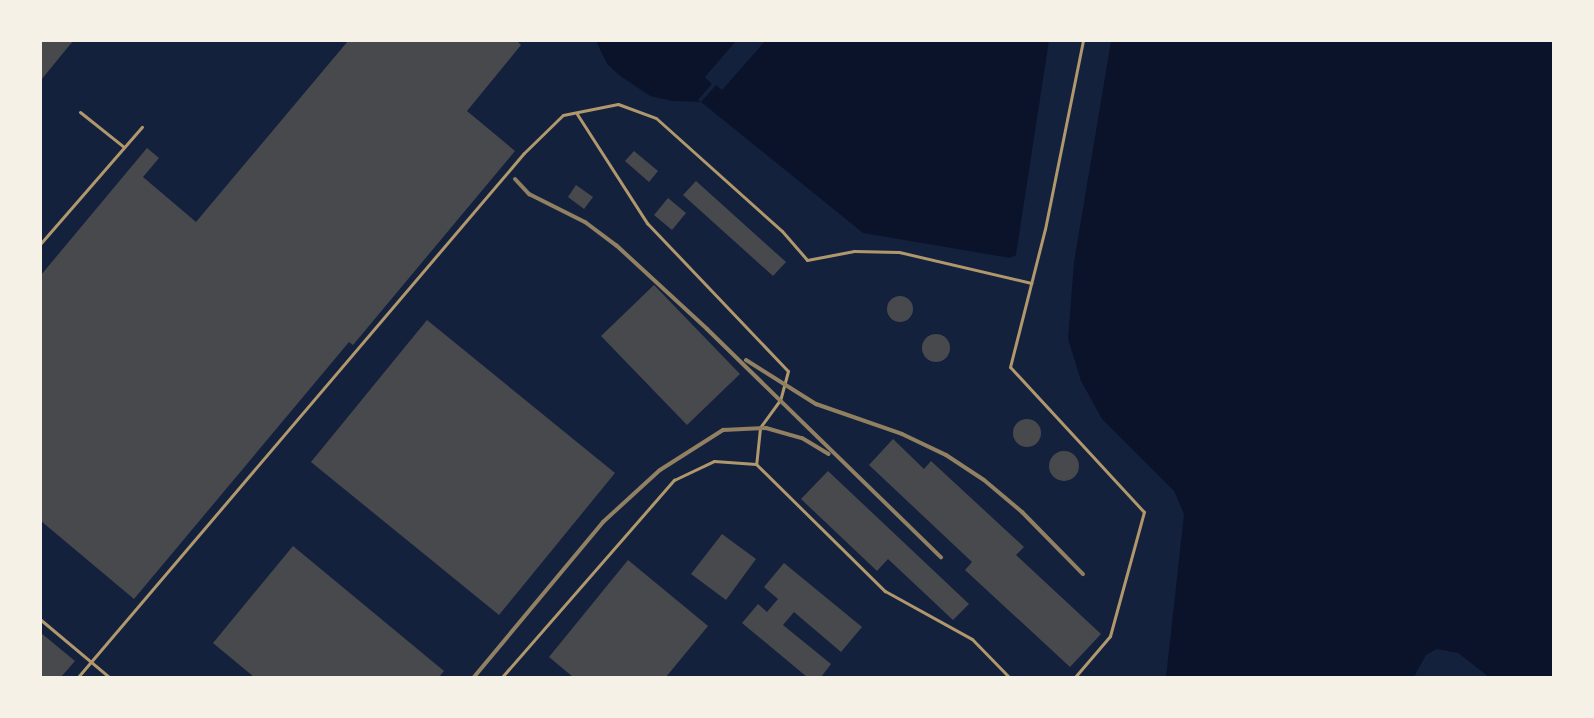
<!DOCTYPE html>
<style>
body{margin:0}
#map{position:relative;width:1594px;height:718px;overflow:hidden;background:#14213d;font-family:"Roboto Serif",serif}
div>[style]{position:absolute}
.water>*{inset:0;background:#0b132b}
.pier>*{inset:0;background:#14213d}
.building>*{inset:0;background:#48494c}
.round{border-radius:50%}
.service>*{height:3px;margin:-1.5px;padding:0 1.5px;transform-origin:1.5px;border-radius:1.5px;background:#b1986c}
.rail>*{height:4px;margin:-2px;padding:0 2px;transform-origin:2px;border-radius:2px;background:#918062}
span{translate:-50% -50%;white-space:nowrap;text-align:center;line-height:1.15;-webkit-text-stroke:5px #f6f1e7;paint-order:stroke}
.frame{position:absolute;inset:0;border:42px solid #f6f1e7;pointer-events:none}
</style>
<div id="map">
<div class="water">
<div style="clip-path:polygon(596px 41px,1049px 41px,1016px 255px,1010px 258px,863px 233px,701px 102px,672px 101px,650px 96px,619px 75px,607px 64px)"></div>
<div style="clip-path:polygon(1111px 41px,1553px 41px,1553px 677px,1489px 677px,1458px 653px,1437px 649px,1426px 655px,1414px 677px,1166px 677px,1184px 514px,1174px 491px,1102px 419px,1081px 381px,1068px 339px,1074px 262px)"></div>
</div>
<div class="pier">
<div style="clip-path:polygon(736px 41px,765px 41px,722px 90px,716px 85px,701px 102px,698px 100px,712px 84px,705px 77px)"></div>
</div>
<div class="building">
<div style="clip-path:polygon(41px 41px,73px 41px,41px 80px)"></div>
<div style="clip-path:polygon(348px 41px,517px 41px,521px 45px,467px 111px,515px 151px,353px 345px,349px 342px,134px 599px,41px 521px,41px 275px,147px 148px,159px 158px,143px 177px,196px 222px)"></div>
<div style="clip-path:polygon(634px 151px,658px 171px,649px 182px,625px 161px)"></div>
<div style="clip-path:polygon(696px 181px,786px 262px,773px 276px,683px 195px)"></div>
<div style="clip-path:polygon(576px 185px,593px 197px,584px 209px,568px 197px)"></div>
<div style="clip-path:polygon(668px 198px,686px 213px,672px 230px,654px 215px)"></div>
<div style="clip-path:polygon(654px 285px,740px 374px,687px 425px,601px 336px)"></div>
<div class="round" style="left:887px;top:296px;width:26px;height:26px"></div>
<div style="clip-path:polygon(427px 320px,615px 473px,499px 615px,311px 462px)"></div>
<div class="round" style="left:922px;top:334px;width:28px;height:28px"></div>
<div class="round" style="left:1013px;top:419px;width:28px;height:28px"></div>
<div style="clip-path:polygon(893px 439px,924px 469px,931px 461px,1024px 547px,1016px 555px,1101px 634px,1070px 667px,965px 570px,972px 562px,869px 465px)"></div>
<div class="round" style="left:1049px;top:451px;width:30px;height:30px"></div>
<div style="clip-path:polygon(828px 471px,969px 604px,953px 620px,888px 559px,877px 571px,801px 499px)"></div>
<div style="clip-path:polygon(722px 534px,756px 559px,726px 600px,691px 574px)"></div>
<div style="clip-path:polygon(293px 546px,444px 671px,439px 677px,254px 677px,213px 643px)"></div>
<div style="clip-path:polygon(628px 560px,708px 626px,666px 677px,573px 677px,549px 657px)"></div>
<div style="clip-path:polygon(784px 563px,862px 627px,841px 652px,794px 612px,783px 625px,831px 664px,821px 677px,807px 677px,742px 623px,758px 604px,767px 612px,778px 599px,764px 587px)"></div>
<div style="clip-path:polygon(41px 633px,75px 661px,61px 677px,41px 677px)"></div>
</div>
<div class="service">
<div style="left:80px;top:112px;width:56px;rotate:38.5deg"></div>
<div style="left:577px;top:114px;width:130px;rotate:57.3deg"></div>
<div style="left:647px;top:223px;width:204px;rotate:46.4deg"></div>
<div style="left:788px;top:371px;width:30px;rotate:105deg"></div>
<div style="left:780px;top:400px;width:34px;rotate:126deg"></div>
<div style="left:760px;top:428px;width:36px;rotate:96deg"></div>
<div style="left:41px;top:243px;width:154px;rotate:-49deg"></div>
<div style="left:41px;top:620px;width:89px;rotate:40deg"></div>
<div style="left:78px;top:677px;width:688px;rotate:-49.6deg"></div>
<div style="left:524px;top:153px;width:54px;rotate:-44.3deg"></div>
<div style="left:563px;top:115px;width:56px;rotate:-11.3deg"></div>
<div style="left:618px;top:104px;width:40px;rotate:20.2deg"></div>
<div style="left:656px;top:118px;width:169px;rotate:41.9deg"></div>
<div style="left:782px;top:231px;width:38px;rotate:49deg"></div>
<div style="left:807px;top:260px;width:48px;rotate:-10.8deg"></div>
<div style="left:854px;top:251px;width:45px;rotate:1.3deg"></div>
<div style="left:899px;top:252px;width:136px;rotate:13.2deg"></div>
<div style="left:502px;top:677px;width:262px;rotate:-48.9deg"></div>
<div style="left:674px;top:480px;width:44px;rotate:-25.4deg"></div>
<div style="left:714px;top:461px;width:42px;rotate:4.1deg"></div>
<div style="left:756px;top:464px;width:181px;rotate:44.6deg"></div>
<div style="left:885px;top:591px;width:99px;rotate:28.9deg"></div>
<div style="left:972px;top:639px;width:53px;rotate:45.8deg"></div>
<div style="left:1075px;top:677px;width:54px;rotate:-49.5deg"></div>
<div style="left:1110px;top:636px;width:129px;rotate:-74.7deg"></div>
<div style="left:1144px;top:512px;width:197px;rotate:-132.7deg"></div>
<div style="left:1010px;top:367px;width:142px;rotate:-75.8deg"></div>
<div style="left:1045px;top:229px;width:192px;rotate:-78.6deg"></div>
</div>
<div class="rail">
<div style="left:515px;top:179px;width:21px;rotate:47deg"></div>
<div style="left:529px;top:194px;width:63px;rotate:26.6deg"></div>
<div style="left:585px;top:222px;width:39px;rotate:37deg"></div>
<div style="left:616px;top:245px;width:124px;rotate:42.7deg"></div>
<div style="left:707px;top:329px;width:327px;rotate:44.3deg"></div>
<div style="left:746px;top:360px;width:83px;rotate:32.2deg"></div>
<div style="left:816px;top:404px;width:91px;rotate:19.2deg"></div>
<div style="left:902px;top:434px;width:49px;rotate:25.5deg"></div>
<div style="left:946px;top:455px;width:45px;rotate:33.3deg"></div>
<div style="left:984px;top:480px;width:50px;rotate:40.1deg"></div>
<div style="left:1022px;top:512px;width:87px;rotate:45.5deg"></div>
<div style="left:474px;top:677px;width:202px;rotate:-50.2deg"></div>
<div style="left:603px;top:522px;width:77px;rotate:-42.4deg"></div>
<div style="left:660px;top:470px;width:75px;rotate:-32.4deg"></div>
<div style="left:723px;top:430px;width:43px;rotate:-2.7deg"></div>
<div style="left:766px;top:428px;width:37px;rotate:16deg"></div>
<div style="left:802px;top:438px;width:31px;rotate:31deg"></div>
</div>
<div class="frame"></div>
</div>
